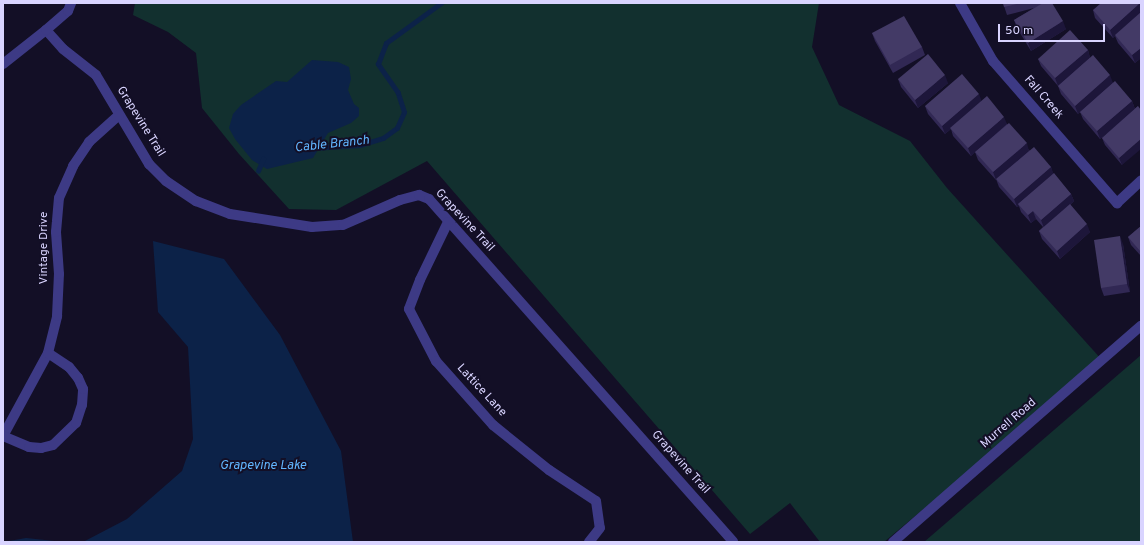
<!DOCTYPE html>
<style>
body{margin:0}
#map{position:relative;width:1144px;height:545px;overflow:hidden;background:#130f26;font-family:Overpass,sans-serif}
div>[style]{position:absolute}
.green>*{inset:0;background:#12302f}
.water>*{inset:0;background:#0c2248}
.stream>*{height:4.5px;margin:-2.25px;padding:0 2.25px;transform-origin:2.25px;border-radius:2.25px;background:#0c2248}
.minor>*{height:10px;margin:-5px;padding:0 5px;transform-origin:5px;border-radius:5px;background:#3d3a85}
.wall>*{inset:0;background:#312854}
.shaded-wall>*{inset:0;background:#1d163a}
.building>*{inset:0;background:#433a66}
span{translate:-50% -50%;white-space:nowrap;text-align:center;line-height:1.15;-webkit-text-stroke:4px #130f26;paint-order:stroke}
.street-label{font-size:12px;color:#d9d4ff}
.water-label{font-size:13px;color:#62b6ff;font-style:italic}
.frame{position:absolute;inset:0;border:4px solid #d9d4ff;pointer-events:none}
.scale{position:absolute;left:998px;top:24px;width:107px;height:18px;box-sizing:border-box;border:2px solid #d9d4ff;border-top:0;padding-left:5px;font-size:12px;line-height:14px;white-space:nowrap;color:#d9d4ff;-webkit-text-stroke:3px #130f26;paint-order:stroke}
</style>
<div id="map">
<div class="green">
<div style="clip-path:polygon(135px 3px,819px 3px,812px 47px,839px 105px,910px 141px,947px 188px,1102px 360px,884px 542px,820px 542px,790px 503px,750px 534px,427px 161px,336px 210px,289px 209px,239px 154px,202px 108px,196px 53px,168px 32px,133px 15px)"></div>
<div style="clip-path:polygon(1141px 355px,1141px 542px,924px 542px)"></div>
</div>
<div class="water">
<div style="clip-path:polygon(312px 60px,338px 62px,349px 67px,351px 79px,348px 90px,354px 104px,359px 108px,359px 116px,351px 123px,328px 133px,313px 158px,267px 169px,252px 160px,235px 139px,229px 128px,233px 114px,241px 105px,276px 81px,287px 82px)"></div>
<div style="clip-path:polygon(153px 241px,224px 259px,280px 335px,341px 451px,353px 542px,83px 542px,127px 519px,182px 471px,193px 439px,188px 347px,158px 312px)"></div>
<div style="clip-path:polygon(26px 538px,64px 542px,3px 542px)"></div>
</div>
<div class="stream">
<div style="left:313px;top:148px;width:47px;rotate:-3.7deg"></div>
<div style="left:360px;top:145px;width:24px;rotate:-17deg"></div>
<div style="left:383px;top:138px;width:17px;rotate:-36deg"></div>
<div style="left:397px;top:128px;width:17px;rotate:-66deg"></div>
<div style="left:404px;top:112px;width:20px;rotate:-108deg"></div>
<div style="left:398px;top:93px;width:35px;rotate:-125deg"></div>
<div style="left:378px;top:64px;width:22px;rotate:-69deg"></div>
<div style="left:386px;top:43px;width:68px;rotate:-36deg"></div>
<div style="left:258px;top:171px;width:13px;rotate:-67deg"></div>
</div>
<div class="minor">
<div style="left:960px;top:3px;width:67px;rotate:60.4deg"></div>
<div style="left:993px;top:61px;width:189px;rotate:48.9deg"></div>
<div style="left:1117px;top:203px;width:33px;rotate:-43deg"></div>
<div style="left:46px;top:30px;width:25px;rotate:48deg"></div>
<div style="left:63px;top:49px;width:42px;rotate:38.2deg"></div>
<div style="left:96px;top:75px;width:104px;rotate:59.2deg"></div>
<div style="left:149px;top:164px;width:24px;rotate:45deg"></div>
<div style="left:166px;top:181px;width:36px;rotate:34deg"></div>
<div style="left:196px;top:201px;width:36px;rotate:21deg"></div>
<div style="left:230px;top:214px;width:83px;rotate:9deg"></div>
<div style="left:312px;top:227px;width:31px;rotate:-4deg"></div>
<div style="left:343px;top:225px;width:62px;rotate:-23.7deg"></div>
<div style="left:400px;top:200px;width:20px;rotate:-15deg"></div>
<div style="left:419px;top:195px;width:11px;rotate:22deg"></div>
<div style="left:429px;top:199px;width:458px;rotate:48.4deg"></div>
<div style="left:3px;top:64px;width:55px;rotate:-38.3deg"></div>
<div style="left:46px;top:30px;width:29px;rotate:-41deg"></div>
<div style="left:68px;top:11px;width:9px;rotate:-69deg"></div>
<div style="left:448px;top:222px;width:64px;rotate:115.8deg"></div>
<div style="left:420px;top:280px;width:31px;rotate:111deg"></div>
<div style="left:409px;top:309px;width:59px;rotate:62.6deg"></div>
<div style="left:436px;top:361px;width:86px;rotate:48.3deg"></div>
<div style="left:493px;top:425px;width:72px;rotate:38.8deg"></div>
<div style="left:549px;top:470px;width:56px;rotate:33.4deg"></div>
<div style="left:596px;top:501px;width:27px;rotate:82deg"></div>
<div style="left:600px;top:528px;width:18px;rotate:128deg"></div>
<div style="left:3px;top:436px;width:94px;rotate:-61.5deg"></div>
<div style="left:48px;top:353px;width:38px;rotate:-76deg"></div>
<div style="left:57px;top:316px;width:42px;rotate:-87.3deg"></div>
<div style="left:59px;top:274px;width:42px;rotate:-94.1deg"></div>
<div style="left:56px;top:232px;width:34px;rotate:-85deg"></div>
<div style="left:59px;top:198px;width:35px;rotate:-66deg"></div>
<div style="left:73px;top:166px;width:29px;rotate:-56deg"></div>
<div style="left:89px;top:142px;width:40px;rotate:-42deg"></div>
<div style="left:3px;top:436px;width:28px;rotate:23deg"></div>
<div style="left:29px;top:447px;width:12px;rotate:5deg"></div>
<div style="left:41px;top:448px;width:12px;rotate:-14deg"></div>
<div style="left:53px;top:445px;width:32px;rotate:-44deg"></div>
<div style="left:76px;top:423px;width:19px;rotate:-72deg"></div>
<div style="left:82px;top:405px;width:16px;rotate:-86deg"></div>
<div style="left:83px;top:389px;width:12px;rotate:-114deg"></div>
<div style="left:78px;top:378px;width:14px;rotate:-129deg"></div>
<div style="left:69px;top:367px;width:25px;rotate:-146deg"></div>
<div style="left:893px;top:542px;width:329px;rotate:-41.1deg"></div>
</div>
<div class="wall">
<div style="clip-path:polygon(1003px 3px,1042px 3px,1066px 29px,1031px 51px,1017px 28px,1014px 20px,1034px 8px,1007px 15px)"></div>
<div style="clip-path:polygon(1141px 3px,1141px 58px,1135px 63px,1118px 43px,1115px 36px,1113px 38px,1095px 18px,1093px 10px)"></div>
<div style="clip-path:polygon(872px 33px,922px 47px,925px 55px,893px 73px,875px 41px)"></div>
<div style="clip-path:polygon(1088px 50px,1090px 58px,1113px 83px,1132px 101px,1135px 109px,1100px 139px,1083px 119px,1080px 112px,1078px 114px,1061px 94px,1058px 86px,1041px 66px,1038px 59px)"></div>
<div style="clip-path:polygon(898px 79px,948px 83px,918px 108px,901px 87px)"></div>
<div style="clip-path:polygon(982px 101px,1007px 124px,1029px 150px,1051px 167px,1053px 174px,1071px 194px,1074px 201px,1070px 205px,1090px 232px,1060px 259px,1042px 239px,1039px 231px,1043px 227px,1036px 219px,1031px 223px,1021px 212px,1019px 206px,1017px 207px,999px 187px,996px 179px,996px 180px,978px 160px,975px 152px,971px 156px,953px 136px,951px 129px,945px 134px,928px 114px,925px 106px)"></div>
<div style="clip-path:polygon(1138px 106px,1122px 165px,1105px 145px,1102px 138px)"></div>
<div style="clip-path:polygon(1141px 226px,1141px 256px,1131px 245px,1128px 237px)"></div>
<div style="clip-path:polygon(1123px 244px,1130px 292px,1104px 296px,1101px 288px)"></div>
</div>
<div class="shaded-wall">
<div style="clip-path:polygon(1140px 3px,1141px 3px,1141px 13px,1113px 38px,1110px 30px)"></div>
<div style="clip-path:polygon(1063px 21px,1066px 29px,1031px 51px,1028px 43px)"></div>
<div style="clip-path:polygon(1141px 48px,1141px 58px,1135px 63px,1132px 55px)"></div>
<div style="clip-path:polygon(1088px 50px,1090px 58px,1058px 86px,1055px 78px)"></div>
<div style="clip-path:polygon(945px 75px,948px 83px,918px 108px,915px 100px)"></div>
<div style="clip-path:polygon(1110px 75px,1113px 83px,1078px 114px,1075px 106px)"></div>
<div style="clip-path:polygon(979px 94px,982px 102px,945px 134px,942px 126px)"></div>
<div style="clip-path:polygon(1132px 101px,1135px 109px,1100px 139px,1097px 131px)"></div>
<div style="clip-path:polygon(1004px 117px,1007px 124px,971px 156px,968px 148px)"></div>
<div style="clip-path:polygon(1141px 139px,1141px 149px,1122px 165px,1119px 158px)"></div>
<div style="clip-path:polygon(1027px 143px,1029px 151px,996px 180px,993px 172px)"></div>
<div style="clip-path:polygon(1051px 167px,1054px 175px,1018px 204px,1019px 206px,1017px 207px,1014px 199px)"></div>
<div style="clip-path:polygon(1071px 194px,1074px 201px,1044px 228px,1041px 220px)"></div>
<div style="clip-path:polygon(1033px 211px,1036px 219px,1031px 223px,1028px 215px)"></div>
<div style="clip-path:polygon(1087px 224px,1090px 232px,1060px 259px,1057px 251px)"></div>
<div style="clip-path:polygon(1120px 236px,1123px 244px,1130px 292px,1127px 284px)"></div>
</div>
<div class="building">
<div style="clip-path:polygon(1003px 3px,1021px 3px,1004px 7px)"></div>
<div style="clip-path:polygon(1043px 3px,1052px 3px,1063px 21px,1028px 43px,1014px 20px)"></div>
<div style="clip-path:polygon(1101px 3px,1140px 3px,1110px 30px,1093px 10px)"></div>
<div style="clip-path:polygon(1141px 12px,1141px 48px,1132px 55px,1115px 35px)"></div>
<div style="clip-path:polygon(904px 16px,922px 47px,890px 65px,872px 33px)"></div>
<div style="clip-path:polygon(1070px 30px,1088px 50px,1055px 78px,1038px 59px)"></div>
<div style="clip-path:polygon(928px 54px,945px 75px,915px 100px,898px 79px)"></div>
<div style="clip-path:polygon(1093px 55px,1110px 75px,1075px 106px,1058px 86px)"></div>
<div style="clip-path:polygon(962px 74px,979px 94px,942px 126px,925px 106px)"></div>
<div style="clip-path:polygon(1115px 81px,1132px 101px,1097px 131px,1080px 112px)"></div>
<div style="clip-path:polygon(987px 96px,1004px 117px,968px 148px,950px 128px)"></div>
<div style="clip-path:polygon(1138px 106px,1141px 110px,1141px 139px,1119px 158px,1102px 138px)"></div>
<div style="clip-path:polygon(1009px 123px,1027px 143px,993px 172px,975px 152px)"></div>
<div style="clip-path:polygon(1034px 147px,1051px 167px,1014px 199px,996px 179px)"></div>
<div style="clip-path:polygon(1054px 173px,1071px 194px,1041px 220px,1033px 211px,1028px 215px,1018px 204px)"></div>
<div style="clip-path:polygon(1070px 204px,1087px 224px,1057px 251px,1039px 231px)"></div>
<div style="clip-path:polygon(1141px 226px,1141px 252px,1128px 237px)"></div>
<div style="clip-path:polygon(1120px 236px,1127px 284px,1101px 288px,1094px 240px)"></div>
</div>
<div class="street-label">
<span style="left:1043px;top:98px;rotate:49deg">Fall Creek</span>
<span style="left:140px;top:122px;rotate:58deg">Grapevine Trail</span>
<span style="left:464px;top:221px;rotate:47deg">Grapevine Trail</span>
<span style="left:45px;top:248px;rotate:-90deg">Vintage Drive</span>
<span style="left:481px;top:391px;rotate:47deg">Lattice Lane</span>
<span style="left:1009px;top:424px;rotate:-41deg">Murrell Road</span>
<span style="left:680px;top:463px;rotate:48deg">Grapevine Trail</span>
</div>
<div class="water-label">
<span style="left:332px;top:145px;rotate:-6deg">Cable Branch</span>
<span style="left:263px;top:466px">Grapevine Lake</span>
</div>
<div class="frame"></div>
<div class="scale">50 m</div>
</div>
